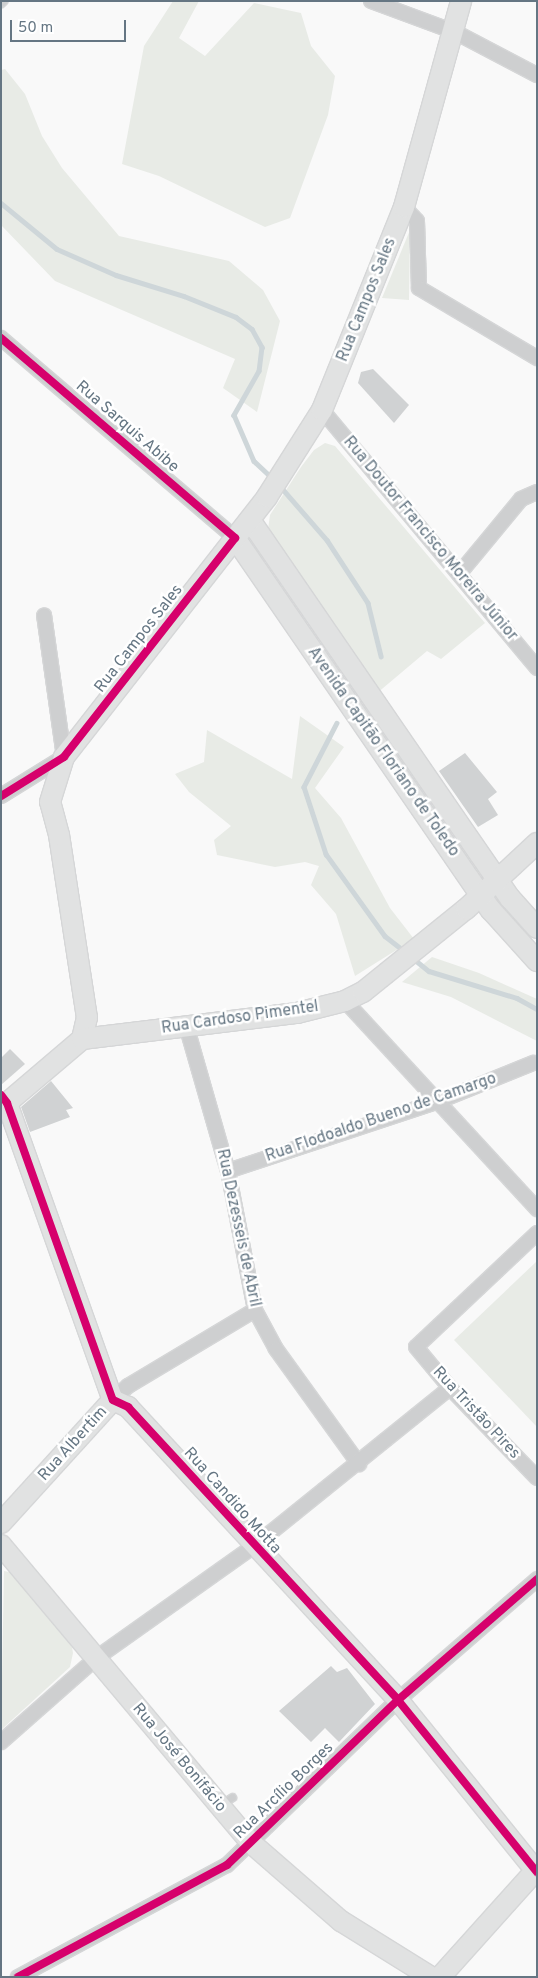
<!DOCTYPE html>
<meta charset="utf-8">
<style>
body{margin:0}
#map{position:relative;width:538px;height:1978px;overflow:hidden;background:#f9f9f9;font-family:Overpass,sans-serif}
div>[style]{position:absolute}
.green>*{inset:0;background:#e8ebe6}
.stream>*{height:4.5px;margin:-2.25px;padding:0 2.25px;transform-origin:2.25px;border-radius:2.25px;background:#ced6d9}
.building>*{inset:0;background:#d0d2d3}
.roads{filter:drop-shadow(1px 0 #d5d6d7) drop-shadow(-1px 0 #d5d6d7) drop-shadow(0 1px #d5d6d7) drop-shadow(0 -1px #d5d6d7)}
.lane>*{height:7px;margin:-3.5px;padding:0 3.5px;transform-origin:3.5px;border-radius:3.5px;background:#cecfd0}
.street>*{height:14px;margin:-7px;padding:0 7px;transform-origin:7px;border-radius:7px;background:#cecfd0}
.secondary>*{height:20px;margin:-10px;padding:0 10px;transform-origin:10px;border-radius:10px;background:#e1e2e2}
.cycleway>*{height:8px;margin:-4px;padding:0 4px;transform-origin:4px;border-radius:4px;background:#d6006c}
span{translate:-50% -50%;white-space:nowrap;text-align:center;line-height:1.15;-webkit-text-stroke:5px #fff;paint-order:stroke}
.street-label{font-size:16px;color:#657683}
.frame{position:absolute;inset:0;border:2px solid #657683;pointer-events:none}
.scale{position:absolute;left:10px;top:20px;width:116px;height:22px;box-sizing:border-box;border:2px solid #657683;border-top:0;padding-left:6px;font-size:15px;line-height:18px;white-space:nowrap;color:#657683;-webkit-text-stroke:4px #fff;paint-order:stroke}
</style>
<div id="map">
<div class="green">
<div style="clip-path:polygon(173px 1px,199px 1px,179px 38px,205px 56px,254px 3px,301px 13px,311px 46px,335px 76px,328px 115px,290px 218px,265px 227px,159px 176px,122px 164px,144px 46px)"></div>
<div style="clip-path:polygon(5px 69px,25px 94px,42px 136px,62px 168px,119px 236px,229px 261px,263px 290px,280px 321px,257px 412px,223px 388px,235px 359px,55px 281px,1px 225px,1px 70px)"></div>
<div style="clip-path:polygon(410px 230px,409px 300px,382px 298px)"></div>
<div style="clip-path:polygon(325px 443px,335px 446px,485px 623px,441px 659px,427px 651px,376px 694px,274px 544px,268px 529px,270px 515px,301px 467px,314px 450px)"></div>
<div style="clip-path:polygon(300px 716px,344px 747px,315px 788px,341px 818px,390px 908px,414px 939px,355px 976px,336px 914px,311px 885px,319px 866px,305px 862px,275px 867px,217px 855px,214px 840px,231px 826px,189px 792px,175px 774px,204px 762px,207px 730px,292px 779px)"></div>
<div style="clip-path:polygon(432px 957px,479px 973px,537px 999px,537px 1041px,451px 997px,402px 982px)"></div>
<div style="clip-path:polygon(537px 1261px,537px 1427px,454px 1340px)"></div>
<div style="clip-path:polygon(4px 1571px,14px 1573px,72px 1647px,73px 1653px,70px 1667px,1px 1730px)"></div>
</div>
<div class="stream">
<div style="left:1px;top:203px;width:72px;rotate:39.4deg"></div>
<div style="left:57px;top:249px;width:64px;rotate:23.8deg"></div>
<div style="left:116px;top:275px;width:71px;rotate:17.2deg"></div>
<div style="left:184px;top:296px;width:56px;rotate:22deg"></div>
<div style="left:236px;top:317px;width:20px;rotate:37deg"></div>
<div style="left:252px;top:329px;width:21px;rotate:61deg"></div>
<div style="left:262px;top:347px;width:24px;rotate:97deg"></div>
<div style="left:259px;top:371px;width:51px;rotate:119.6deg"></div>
<div style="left:234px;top:415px;width:50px;rotate:66.5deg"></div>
<div style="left:254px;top:461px;width:26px;rotate:43deg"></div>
<div style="left:280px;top:486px;width:72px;rotate:49deg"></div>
<div style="left:327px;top:540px;width:75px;rotate:56.9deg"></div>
<div style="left:368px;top:603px;width:55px;rotate:76.2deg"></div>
<div style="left:337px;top:723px;width:72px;rotate:117.3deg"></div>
<div style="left:304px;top:787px;width:71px;rotate:71.8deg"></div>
<div style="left:326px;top:854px;width:101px;rotate:54.3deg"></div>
<div style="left:385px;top:936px;width:24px;rotate:38deg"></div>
<div style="left:414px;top:959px;width:19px;rotate:39deg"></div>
<div style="left:429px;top:971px;width:92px;rotate:17.1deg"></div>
<div style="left:517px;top:998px;width:23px;rotate:29deg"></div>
</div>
<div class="building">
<div style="clip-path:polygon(373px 369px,409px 405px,394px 423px,358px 383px,361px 372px)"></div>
<div style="clip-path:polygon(465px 753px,497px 792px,488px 799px,498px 815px,478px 827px,439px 771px)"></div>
<div style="clip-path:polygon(10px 1049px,25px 1064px,1px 1085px,1px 1058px)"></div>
<div style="clip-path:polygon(51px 1081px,73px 1108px,66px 1110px,70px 1117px,30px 1132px,21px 1107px)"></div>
<div style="clip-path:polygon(331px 1666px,337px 1672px,347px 1668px,375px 1704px,339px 1742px,325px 1728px,311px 1742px,279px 1711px)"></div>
</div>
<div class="roads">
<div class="lane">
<div style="left:1px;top:3px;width:3px;rotate:-45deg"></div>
<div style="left:221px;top:1804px;width:13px;rotate:-32deg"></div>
</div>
<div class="street">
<div style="left:371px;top:1px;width:90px;rotate:20.3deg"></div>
<div style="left:455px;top:32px;width:93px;rotate:27.7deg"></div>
<div style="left:404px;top:207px;width:19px;rotate:47deg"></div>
<div style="left:417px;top:221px;width:67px;rotate:88.3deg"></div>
<div style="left:419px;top:288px;width:137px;rotate:30.7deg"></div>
<div style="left:1px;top:338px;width:308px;rotate:40.5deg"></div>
<div style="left:322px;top:410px;width:336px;rotate:50.2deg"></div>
<div style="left:459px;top:574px;width:97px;rotate:-50.4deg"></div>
<div style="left:521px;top:499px;width:17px;rotate:-24deg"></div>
<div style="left:1px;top:796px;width:74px;rotate:-31.8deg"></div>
<div style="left:64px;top:757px;width:143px;rotate:-98deg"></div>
<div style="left:345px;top:1001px;width:283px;rotate:47.3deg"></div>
<div style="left:186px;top:1025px;width:152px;rotate:74deg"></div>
<div style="left:228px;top:1171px;width:142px;rotate:79deg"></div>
<div style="left:255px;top:1310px;width:44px;rotate:61.7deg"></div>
<div style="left:276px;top:1349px;width:142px;rotate:54.2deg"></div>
<div style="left:228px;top:1171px;width:220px;rotate:-18.3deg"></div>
<div style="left:437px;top:1102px;width:104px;rotate:-22.1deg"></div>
<div style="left:537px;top:1233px;width:166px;rotate:136.7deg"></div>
<div style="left:416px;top:1347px;width:53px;rotate:50.3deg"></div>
<div style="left:450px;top:1388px;width:125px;rotate:46deg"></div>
<div style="left:113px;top:1400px;width:21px;rotate:-43deg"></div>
<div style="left:128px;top:1386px;width:148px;rotate:-30.9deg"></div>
<div style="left:1px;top:1742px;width:125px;rotate:-41.4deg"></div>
<div style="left:95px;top:1659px;width:195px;rotate:-35.4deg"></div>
<div style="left:254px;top:1546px;width:252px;rotate:-38.9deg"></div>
<div style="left:18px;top:1977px;width:237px;rotate:-28.2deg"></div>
<div style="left:227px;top:1865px;width:238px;rotate:-44deg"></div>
<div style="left:398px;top:1700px;width:184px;rotate:-41deg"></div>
</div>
<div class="secondary">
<div style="left:250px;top:520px;width:459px;rotate:55.5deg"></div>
<div style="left:510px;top:898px;width:40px;rotate:48deg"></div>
<div style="left:235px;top:538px;width:452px;rotate:55.5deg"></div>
<div style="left:491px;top:910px;width:69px;rotate:48deg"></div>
<div style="left:82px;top:1039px;width:22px;rotate:-77deg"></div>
<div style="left:87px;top:1018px;width:185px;rotate:-98.7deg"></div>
<div style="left:59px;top:835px;width:34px;rotate:-105deg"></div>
<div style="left:50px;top:802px;width:47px;rotate:-72.7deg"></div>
<div style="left:64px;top:757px;width:330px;rotate:-52deg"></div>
<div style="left:267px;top:497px;width:103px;rotate:-57.7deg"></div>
<div style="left:322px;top:410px;width:219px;rotate:-68deg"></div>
<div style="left:404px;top:207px;width:214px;rotate:-74.5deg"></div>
<div style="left:7px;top:1103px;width:315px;rotate:70.4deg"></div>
<div style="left:113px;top:1400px;width:17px;rotate:25deg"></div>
<div style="left:128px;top:1407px;width:398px;rotate:47.3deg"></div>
<div style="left:398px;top:1700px;width:221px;rotate:51.1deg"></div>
<div style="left:1px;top:1108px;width:106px;rotate:-40.4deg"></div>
<div style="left:82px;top:1039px;width:217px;rotate:-6.9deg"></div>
<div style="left:297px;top:1013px;width:49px;rotate:-14deg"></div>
<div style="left:345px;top:1001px;width:20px;rotate:-27deg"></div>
<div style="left:363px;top:992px;width:132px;rotate:-38.9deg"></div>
<div style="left:466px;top:909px;width:97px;rotate:-42.9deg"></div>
<div style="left:1px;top:1523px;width:166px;rotate:-47.7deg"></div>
<div style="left:1px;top:1545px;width:388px;rotate:50deg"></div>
<div style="left:250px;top:1842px;width:121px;rotate:41deg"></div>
<div style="left:341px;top:1921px;width:106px;rotate:31.9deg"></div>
<div style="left:440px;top:1977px;width:142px;rotate:-48.1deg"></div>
</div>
</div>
<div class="cycleway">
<div style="left:1px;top:338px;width:308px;rotate:40.5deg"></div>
<div style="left:235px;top:538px;width:278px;rotate:128deg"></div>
<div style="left:64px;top:757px;width:74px;rotate:148.2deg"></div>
<div style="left:1px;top:1095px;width:10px;rotate:53deg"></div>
<div style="left:7px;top:1103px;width:315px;rotate:70.4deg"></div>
<div style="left:113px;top:1400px;width:17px;rotate:25deg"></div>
<div style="left:128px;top:1407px;width:398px;rotate:47.3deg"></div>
<div style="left:398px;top:1700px;width:221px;rotate:51.1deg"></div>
<div style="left:18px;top:1977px;width:237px;rotate:-28.2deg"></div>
<div style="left:227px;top:1865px;width:238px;rotate:-44deg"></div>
<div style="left:398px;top:1700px;width:184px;rotate:-41deg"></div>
</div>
<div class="street-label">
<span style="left:367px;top:300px;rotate:-68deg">Rua Campos Sales</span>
<span style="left:127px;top:427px;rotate:41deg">Rua Sarquis Abibe</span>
<span style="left:430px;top:539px;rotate:50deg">Rua Doutor Francisco Moreira Júnior</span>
<span style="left:139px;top:639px;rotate:-52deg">Rua Campos Sales</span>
<span style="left:383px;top:752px;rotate:55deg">Avenida Capitão Floriano de Toledo</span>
<span style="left:240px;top:1018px;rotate:-8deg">Rua Cardoso Pimentel</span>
<span style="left:381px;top:1118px;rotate:-19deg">Rua Flodoaldo Bueno de Camargo</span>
<span style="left:238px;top:1228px;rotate:78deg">Rua Dezesseis de Abril</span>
<span style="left:476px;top:1413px;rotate:47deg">Rua Tristão Pires</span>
<span style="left:73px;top:1444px;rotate:-48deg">Rua Albertim</span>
<span style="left:232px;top:1501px;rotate:48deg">Rua Candido Motta</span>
<span style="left:179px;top:1758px;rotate:50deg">Rua José Bonifácio</span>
<span style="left:284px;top:1791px;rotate:-44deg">Rua Arcílio Borges</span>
</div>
<div class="frame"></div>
<div class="scale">50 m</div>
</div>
